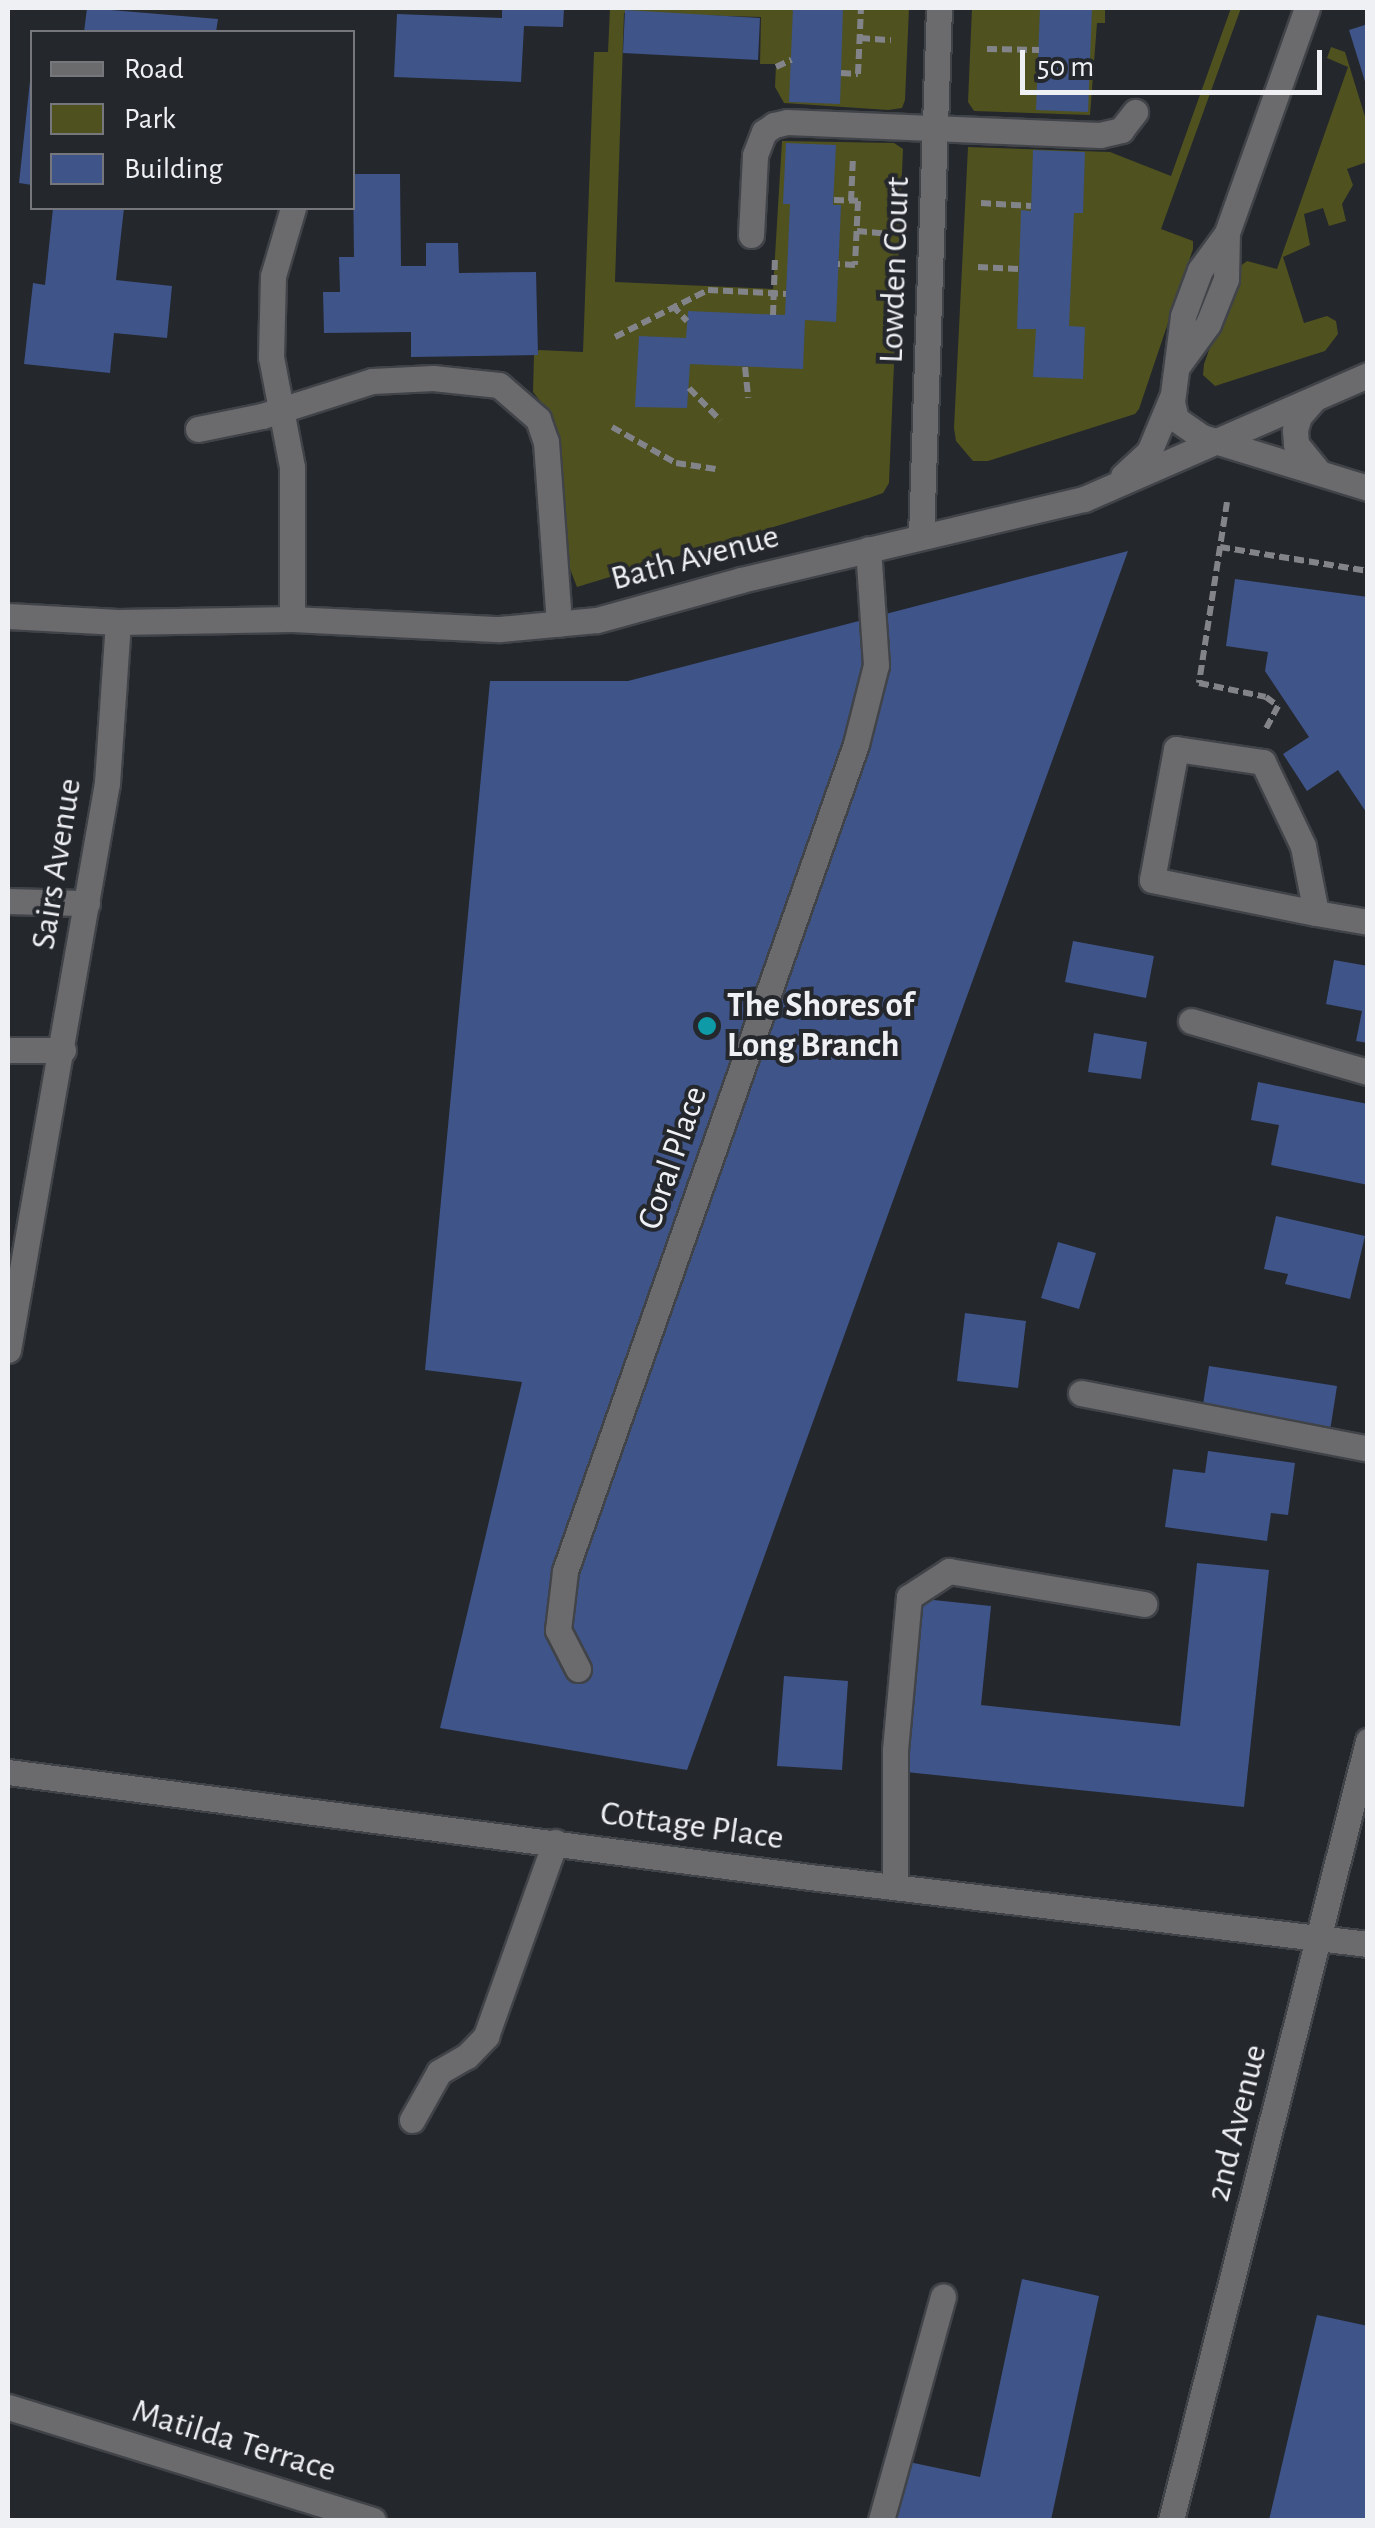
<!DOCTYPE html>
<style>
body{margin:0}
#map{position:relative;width:1375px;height:2528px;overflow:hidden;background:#24272c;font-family:"Alegreya Sans",sans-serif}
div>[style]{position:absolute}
.green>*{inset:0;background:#4f511f}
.building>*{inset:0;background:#3f5488}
.path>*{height:6px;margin-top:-3px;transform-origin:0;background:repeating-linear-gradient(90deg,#828489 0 10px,transparent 0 15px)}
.roads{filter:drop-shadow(2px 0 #404348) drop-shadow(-2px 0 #404348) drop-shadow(0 2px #404348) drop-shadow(0 -2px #404348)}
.minor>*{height:25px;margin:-12.5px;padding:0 12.5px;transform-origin:12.5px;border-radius:12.5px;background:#6b6b6e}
.dots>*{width:28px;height:28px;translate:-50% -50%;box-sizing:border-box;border:5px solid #24272c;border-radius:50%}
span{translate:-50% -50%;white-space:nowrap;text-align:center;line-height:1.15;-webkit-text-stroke:8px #24272c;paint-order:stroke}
.street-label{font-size:35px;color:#eef0f4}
.poi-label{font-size:35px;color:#eef0f4;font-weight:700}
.left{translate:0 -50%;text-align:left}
.frame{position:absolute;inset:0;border:10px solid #eef0f4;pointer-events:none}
.legend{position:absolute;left:30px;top:30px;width:325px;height:180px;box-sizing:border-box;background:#24272c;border:2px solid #75777c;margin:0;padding:12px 18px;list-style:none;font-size:30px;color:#eef0f4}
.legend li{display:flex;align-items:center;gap:20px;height:50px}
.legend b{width:50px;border:2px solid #75777c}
.scale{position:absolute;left:1020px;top:50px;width:302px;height:45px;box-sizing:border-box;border:5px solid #eef0f4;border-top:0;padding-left:12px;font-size:30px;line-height:35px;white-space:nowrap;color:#eef0f4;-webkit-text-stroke:8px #24272c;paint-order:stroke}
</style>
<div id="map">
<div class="green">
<div style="clip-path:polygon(610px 8px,909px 8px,905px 100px,902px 108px,888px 110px,784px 103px,775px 87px,776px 64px,760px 64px,761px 17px,624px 13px,615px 282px,773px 289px,782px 141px,894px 143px,903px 149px,889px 483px,883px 493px,869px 498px,577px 587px,570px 569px,561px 450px,552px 416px,533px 392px,534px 354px,539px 350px,583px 352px,594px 52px,608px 52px)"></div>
<div style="clip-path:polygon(972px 8px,1105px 8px,1105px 23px,1097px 23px,1090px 115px,974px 111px,968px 102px)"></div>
<div style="clip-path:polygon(1231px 8px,1241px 8px,1161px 229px,1193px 241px,1193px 249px,1139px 409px,1135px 414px,988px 461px,973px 461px,956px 441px,954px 428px,968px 147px,1110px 152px,1171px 176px)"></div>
<div style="clip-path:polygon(1331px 47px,1345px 52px,1367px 123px,1367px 162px,1347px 169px,1353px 185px,1342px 204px,1346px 221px,1329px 226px,1323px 208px,1304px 214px,1310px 245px,1283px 257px,1304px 323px,1327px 316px,1336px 321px,1338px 334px,1325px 351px,1215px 386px,1203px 375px,1204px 364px,1239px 267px,1247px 261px,1277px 269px,1348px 67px,1327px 58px)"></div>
</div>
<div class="building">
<div style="clip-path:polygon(87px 8px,218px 19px,216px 32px,84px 32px)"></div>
<div style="clip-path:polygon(502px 8px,564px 8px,563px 27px,524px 26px,521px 82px,394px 77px,397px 14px,502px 18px)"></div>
<div style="clip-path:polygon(793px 8px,843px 8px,840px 104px,789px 102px)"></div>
<div style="clip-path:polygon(1040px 8px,1092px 8px,1088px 112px,1036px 110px)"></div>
<div style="clip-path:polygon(625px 10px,760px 18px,758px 60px,623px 53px)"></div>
<div style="clip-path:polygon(1368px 24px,1368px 87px,1367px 88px,1349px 30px)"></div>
<div style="clip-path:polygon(30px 81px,32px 81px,32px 185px,19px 183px)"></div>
<div style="clip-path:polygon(786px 143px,836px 145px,833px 205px,841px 205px,836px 322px,805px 320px,803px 369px,690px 364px,687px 408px,635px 407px,639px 336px,686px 338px,688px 311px,785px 315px,790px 204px,783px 204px)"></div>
<div style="clip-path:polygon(1033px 150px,1085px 152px,1083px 213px,1074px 213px,1069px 326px,1085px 327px,1083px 379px,1033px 377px,1036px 329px,1017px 329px,1021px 210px,1031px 211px)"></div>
<div style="clip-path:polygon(353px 174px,400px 174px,401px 266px,426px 266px,426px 243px,458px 243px,459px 273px,536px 272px,538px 355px,411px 357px,411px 332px,324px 333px,323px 292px,340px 292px,339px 257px,354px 257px)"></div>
<div style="clip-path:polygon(53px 208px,124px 208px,116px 280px,172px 286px,167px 338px,114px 333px,110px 373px,24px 364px,33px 283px,45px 285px)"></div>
<div style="clip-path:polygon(1128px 551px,687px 1770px,440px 1728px,522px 1382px,425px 1370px,490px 681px,628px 681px)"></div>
<div style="clip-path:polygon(1235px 579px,1368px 597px,1368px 815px,1338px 770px,1307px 791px,1283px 754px,1309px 737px,1265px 671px,1268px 652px,1226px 646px)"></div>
<div style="clip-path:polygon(1073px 941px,1154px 956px,1146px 998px,1065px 982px)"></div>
<div style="clip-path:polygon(1334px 960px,1368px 966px,1368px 1043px,1356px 1041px,1362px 1011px,1326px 1004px)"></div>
<div style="clip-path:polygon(1094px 1033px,1147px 1042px,1141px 1079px,1088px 1072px)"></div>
<div style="clip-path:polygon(1258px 1082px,1368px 1104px,1368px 1185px,1271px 1165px,1279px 1125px,1251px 1120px)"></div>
<div style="clip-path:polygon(1276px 1216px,1365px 1236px,1350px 1299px,1285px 1284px,1288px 1274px,1264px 1269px)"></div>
<div style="clip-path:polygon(1058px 1242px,1096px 1253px,1079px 1309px,1041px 1298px)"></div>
<div style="clip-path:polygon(965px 1313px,1026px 1321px,1018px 1388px,957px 1381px)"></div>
<div style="clip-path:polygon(1209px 1366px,1337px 1386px,1330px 1431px,1202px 1411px)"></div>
<div style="clip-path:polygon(1208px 1451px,1295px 1463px,1288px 1515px,1271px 1513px,1267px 1541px,1165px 1527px,1173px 1469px,1205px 1473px)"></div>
<div style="clip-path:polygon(1197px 1563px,1269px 1570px,1244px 1807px,906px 1772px,924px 1599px,991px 1606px,981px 1705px,1180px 1726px)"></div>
<div style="clip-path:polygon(784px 1676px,848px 1681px,842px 1770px,777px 1766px)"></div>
<div style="clip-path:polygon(1022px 2279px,1099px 2296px,1051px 2520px,897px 2520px,909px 2462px,980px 2477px)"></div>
<div style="clip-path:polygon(1317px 2315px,1368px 2326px,1367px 2520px,1269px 2520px)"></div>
</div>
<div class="path">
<div style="left:860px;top:38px;width:31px;rotate:4deg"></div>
<div style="left:987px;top:49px;width:52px;rotate:1.1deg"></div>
<div style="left:776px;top:67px;width:17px;rotate:-25deg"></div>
<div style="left:841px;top:73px;width:17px;rotate:3deg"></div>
<div style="left:858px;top:74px;width:66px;rotate:-87.4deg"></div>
<div style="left:834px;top:200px;width:24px;rotate:2deg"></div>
<div style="left:858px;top:201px;width:64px;rotate:92.7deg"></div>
<div style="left:855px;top:265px;width:17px;rotate:-177deg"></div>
<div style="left:851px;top:201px;width:44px;rotate:-87.4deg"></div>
<div style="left:981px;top:203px;width:50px;rotate:3.4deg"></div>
<div style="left:857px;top:231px;width:25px;rotate:5deg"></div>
<div style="left:978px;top:267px;width:41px;rotate:2.8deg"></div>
<div style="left:672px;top:305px;width:22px;rotate:47deg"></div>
<div style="left:773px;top:315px;width:58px;rotate:-88deg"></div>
<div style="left:615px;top:337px;width:104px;rotate:-26.8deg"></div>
<div style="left:708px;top:290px;width:78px;rotate:2.9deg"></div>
<div style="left:745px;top:367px;width:31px;rotate:84deg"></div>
<div style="left:689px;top:388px;width:45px;rotate:45.9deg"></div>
<div style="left:612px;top:427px;width:73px;rotate:29.4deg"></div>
<div style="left:676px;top:463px;width:40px;rotate:8.5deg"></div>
<div style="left:1227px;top:502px;width:183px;rotate:98.8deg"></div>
<div style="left:1199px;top:683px;width:68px;rotate:11.8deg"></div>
<div style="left:1266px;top:697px;width:15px;rotate:37deg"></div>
<div style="left:1278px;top:706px;width:27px;rotate:118deg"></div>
<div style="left:1220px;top:547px;width:150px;rotate:9.2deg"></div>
</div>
<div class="roads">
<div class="minor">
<div style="left:1307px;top:8px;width:239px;rotate:109.6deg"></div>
<div style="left:1227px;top:233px;width:46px;rotate:126.1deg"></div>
<div style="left:1200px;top:270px;width:49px;rotate:110.3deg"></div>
<div style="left:1183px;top:316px;width:87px;rotate:97.3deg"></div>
<div style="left:1172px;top:402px;width:17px;rotate:77deg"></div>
<div style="left:1176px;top:419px;width:32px;rotate:35deg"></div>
<div style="left:1202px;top:437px;width:174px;rotate:17.1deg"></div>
<div style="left:751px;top:235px;width:80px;rotate:-87.1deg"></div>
<div style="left:755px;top:155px;width:25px;rotate:-69deg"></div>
<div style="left:764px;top:132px;width:12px;rotate:-35deg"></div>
<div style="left:774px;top:125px;width:13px;rotate:-13deg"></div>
<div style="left:787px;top:122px;width:313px;rotate:2.4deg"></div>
<div style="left:1100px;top:135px;width:22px;rotate:-13deg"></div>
<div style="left:1121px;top:130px;width:23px;rotate:-52deg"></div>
<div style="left:1179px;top:364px;width:49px;rotate:-54.1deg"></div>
<div style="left:1208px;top:324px;width:48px;rotate:-68.2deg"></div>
<div style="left:1226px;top:279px;width:46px;rotate:-88.8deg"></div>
<div style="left:1314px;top:399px;width:23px;rotate:131deg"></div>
<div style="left:1299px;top:416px;width:15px;rotate:106deg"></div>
<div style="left:1295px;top:430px;width:14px;rotate:86deg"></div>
<div style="left:1296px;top:444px;width:33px;rotate:51deg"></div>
<div style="left:198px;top:429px;width:65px;rotate:-11.5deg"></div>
<div style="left:262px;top:416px;width:115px;rotate:-17.7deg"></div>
<div style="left:372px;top:381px;width:61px;rotate:-2.8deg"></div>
<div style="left:433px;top:378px;width:66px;rotate:6.1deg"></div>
<div style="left:499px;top:385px;width:52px;rotate:41.1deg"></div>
<div style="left:538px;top:419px;width:24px;rotate:71deg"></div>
<div style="left:546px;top:442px;width:182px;rotate:85.9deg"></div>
<div style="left:1123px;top:476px;width:35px;rotate:-43deg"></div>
<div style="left:1149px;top:452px;width:60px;rotate:-67.3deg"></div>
<div style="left:921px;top:536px;width:528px;rotate:-88.05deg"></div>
<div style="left:8px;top:616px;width:110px;rotate:3.1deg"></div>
<div style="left:118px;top:622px;width:174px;rotate:-1deg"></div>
<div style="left:292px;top:619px;width:208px;rotate:2.8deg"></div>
<div style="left:500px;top:629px;width:97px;rotate:-5.3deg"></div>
<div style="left:597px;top:620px;width:149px;rotate:-15.5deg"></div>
<div style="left:741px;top:580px;width:352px;rotate:-13.3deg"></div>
<div style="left:1084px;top:499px;width:310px;rotate:-23.6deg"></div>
<div style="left:292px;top:619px;width:152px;rotate:-90deg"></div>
<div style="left:292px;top:467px;width:112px;rotate:-100.8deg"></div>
<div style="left:271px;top:357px;width:81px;rotate:-88.6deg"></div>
<div style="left:273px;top:276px;width:71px;rotate:-73.6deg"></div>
<div style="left:8px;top:901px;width:79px;rotate:1.5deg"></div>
<div style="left:1316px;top:913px;width:68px;rotate:-101deg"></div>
<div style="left:1303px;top:846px;width:93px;rotate:-115.5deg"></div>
<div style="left:1263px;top:762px;width:88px;rotate:-171.5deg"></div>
<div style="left:1176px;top:749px;width:133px;rotate:100.4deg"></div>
<div style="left:1152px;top:880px;width:167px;rotate:11.4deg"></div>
<div style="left:1316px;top:913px;width:53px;rotate:9.8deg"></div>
<div style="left:1191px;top:1021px;width:184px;rotate:16.1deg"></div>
<div style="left:8px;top:1050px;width:55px"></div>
<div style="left:8px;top:1350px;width:576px;rotate:-80.1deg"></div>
<div style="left:107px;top:783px;width:161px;rotate:-86.1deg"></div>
<div style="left:1081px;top:1393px;width:292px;rotate:11deg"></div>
<div style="left:578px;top:1669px;width:44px;rotate:-117.1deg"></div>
<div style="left:558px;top:1630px;width:59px;rotate:-83.2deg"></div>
<div style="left:565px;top:1571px;width:877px;rotate:-70.61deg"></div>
<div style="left:856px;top:744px;width:81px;rotate:-75.8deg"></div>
<div style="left:876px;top:665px;width:116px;rotate:-93.9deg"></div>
<div style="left:8px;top:1772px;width:809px;rotate:7.46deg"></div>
<div style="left:810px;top:1877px;width:562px;rotate:6.85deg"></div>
<div style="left:895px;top:1887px;width:137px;rotate:-90deg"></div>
<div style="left:895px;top:1750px;width:154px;rotate:-84.8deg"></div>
<div style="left:909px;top:1597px;width:48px;rotate:-33deg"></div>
<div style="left:949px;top:1571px;width:198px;rotate:9.6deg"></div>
<div style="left:412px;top:2120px;width:55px;rotate:-60.6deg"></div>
<div style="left:439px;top:2072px;width:32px;rotate:-30deg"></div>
<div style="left:467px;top:2056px;width:28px;rotate:-46deg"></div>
<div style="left:486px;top:2036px;width:206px;rotate:-70.4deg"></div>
<div style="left:8px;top:2407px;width:382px;rotate:17.2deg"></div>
<div style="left:881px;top:2520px;width:232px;rotate:-74.5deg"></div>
<div style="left:1171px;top:2520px;width:804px;rotate:-75.81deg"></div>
</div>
</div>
<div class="dots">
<div style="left:707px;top:1026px;background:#0f9aa8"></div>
</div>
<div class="street-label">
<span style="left:895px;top:270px;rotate:-88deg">Lowden Court</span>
<span style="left:695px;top:558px;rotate:-15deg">Bath Avenue</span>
<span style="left:57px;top:864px;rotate:-81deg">Sairs Avenue</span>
<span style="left:673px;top:1158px;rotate:-71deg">Coral Place</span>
<span style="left:692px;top:1826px;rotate:8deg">Cottage Place</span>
<span style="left:1237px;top:2123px;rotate:-76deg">2nd Avenue</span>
<span style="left:234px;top:2441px;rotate:17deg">Matilda Terrace</span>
</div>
<div class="poi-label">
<span class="left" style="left:727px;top:1026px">The Shores of<br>Long Branch</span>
</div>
<div class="frame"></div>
<ul class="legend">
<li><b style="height:12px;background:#6b6b6e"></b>Road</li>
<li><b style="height:28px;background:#4f511f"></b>Park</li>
<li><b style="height:28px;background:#3f5488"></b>Building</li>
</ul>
<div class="scale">50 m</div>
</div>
